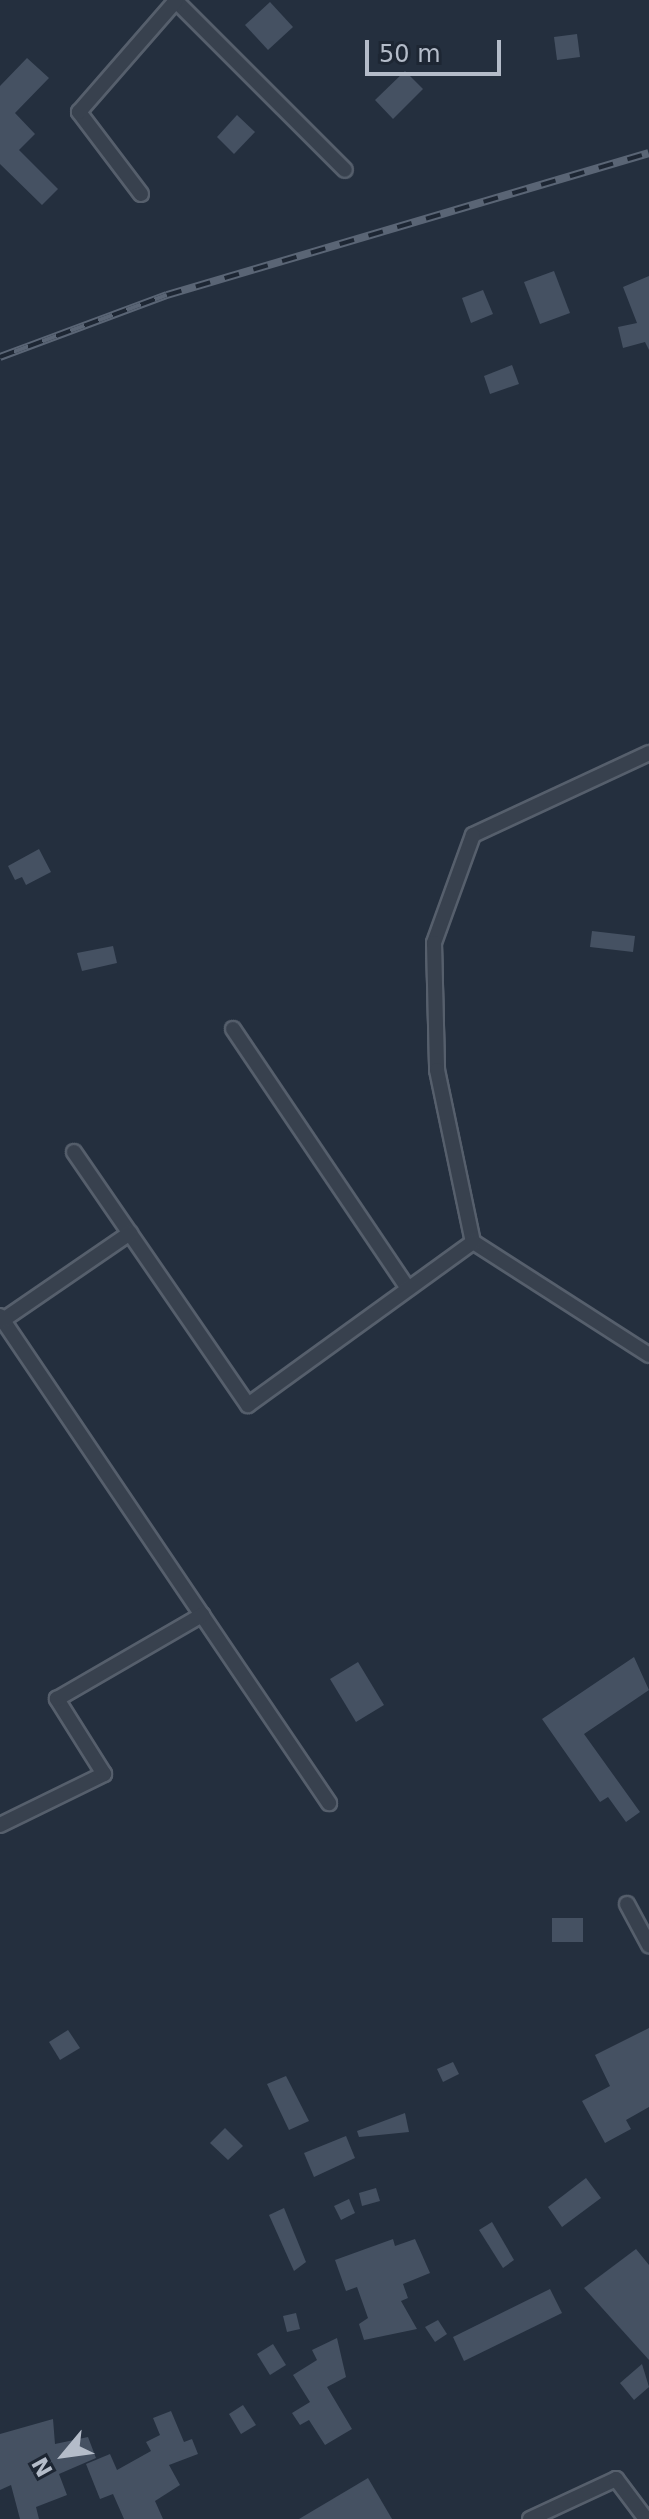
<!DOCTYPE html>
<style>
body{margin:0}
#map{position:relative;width:649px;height:2519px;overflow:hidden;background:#242f3e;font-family:"DejaVu Sans",sans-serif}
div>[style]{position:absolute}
.building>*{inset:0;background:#455162}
.roads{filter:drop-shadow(2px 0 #565f6c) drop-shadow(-2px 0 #565f6c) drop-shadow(0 2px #565f6c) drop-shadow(0 -2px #565f6c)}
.minor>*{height:14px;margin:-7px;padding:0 7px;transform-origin:7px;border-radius:7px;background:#38414e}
.rail>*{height:8px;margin-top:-4px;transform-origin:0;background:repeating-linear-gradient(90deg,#1d2633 0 15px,#5a6575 0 30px);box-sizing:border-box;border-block:2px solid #5a6575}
span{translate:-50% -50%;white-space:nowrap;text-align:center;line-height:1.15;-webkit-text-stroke:6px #1d2633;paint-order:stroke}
.north{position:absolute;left:24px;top:2415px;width:80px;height:80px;-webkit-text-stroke:6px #1d2633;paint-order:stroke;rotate:241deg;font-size:22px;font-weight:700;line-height:32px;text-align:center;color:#b4bcc9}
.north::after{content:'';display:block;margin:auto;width:28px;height:36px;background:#b4bcc9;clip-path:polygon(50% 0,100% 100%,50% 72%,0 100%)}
.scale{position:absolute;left:365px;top:40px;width:136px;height:36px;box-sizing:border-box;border:4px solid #b4bcc9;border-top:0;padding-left:10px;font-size:24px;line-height:28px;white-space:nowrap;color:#b4bcc9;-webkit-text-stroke:6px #1d2633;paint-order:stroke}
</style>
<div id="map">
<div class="building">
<div style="clip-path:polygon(270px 2px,293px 27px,268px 50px,245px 25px)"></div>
<div style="clip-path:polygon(577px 34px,580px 57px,557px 60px,554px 37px)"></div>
<div style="clip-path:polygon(27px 58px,49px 78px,15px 113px,35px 134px,19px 150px,58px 189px,42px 205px,0 164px,0 86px)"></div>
<div style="clip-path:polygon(405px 71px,423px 89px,393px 119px,375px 100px)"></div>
<div style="clip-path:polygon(237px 115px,255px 132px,234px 154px,217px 137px)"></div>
<div style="clip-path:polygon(554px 271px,570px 313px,540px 324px,524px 282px)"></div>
<div style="clip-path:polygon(649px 276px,649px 350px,645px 342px,623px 348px,618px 327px,637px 323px,623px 287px)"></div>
<div style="clip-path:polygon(483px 290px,493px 314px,471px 323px,462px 298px)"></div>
<div style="clip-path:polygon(512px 365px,519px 384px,490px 394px,484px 376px)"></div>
<div style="clip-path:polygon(39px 849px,51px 872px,26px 885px,22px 877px,15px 880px,8px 866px)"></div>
<div style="clip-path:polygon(592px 931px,635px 936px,633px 952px,590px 947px)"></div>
<div style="clip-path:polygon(113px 946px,117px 963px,82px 971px,77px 953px)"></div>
<div style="clip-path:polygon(634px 1657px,649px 1690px,584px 1734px,640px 1812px,626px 1822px,608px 1797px,600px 1802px,542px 1719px)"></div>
<div style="clip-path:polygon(358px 1662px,384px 1705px,356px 1722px,330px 1679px)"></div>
<div style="clip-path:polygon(552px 1918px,583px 1918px,583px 1942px,552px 1942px)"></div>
<div style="clip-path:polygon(649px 2028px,649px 2107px,626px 2120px,631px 2129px,605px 2143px,582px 2101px,610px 2086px,595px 2055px)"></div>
<div style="clip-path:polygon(68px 2030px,80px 2048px,60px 2060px,49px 2042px)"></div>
<div style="clip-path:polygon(453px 2062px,459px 2074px,443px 2082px,437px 2069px)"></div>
<div style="clip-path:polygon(286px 2076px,309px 2121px,289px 2130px,267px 2084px)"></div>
<div style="clip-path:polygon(405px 2113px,409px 2132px,359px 2137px,357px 2131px)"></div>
<div style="clip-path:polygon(225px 2128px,243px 2146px,228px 2160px,210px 2143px)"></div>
<div style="clip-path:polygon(346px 2136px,355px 2158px,314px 2177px,304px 2153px)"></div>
<div style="clip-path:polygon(586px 2178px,601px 2198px,562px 2227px,548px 2207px)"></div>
<div style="clip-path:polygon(376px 2188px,380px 2201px,362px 2206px,359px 2193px)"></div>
<div style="clip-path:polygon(349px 2199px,355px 2213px,341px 2220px,334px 2206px)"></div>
<div style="clip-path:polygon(284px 2208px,306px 2262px,294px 2271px,269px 2215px)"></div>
<div style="clip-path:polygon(492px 2222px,514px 2260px,503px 2268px,479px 2230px)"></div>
<div style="clip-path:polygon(393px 2239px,395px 2246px,415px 2239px,430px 2273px,403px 2284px,408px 2298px,401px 2301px,417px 2329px,364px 2340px,359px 2324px,368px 2318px,357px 2287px,346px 2291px,335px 2260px)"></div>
<div style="clip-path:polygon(636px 2249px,649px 2265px,649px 2360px,584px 2288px)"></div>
<div style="clip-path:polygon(550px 2289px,562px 2313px,464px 2361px,453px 2337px)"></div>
<div style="clip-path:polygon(296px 2313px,300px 2329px,287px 2332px,283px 2316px)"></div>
<div style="clip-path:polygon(438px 2320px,447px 2334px,435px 2342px,425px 2327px)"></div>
<div style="clip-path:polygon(337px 2338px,346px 2377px,327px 2387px,352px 2429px,325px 2445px,309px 2420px,300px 2425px,292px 2413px,310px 2402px,293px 2375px,317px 2360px,312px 2350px)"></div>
<div style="clip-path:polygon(273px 2344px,286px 2365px,270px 2375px,257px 2354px)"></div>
<div style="clip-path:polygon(642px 2364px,649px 2387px,634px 2400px,620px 2383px)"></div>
<div style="clip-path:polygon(243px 2405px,256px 2425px,241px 2434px,229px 2414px)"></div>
<div style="clip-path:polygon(171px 2411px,184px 2442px,192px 2439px,198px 2454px,169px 2465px,180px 2485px,155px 2501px,163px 2519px,124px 2519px,113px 2494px,100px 2499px,86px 2464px,110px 2454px,117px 2470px,151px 2451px,146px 2442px,160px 2435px,153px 2418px)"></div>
<div style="clip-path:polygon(53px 2419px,55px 2444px,88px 2437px,96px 2458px,59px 2474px,67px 2495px,36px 2507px,39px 2519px,20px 2519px,11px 2485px,0 2490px,0 2434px)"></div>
<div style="clip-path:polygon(368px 2478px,392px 2519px,299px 2519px)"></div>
</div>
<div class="roads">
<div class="minor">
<div style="left:175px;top:0;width:240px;rotate:45deg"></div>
<div style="left:141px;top:194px;width:103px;rotate:-127.1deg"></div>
<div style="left:79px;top:112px;width:147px;rotate:-48.9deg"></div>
<div style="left:649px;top:753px;width:194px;rotate:155deg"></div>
<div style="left:473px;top:835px;width:115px;rotate:109.9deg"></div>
<div style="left:434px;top:943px;width:127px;rotate:88.6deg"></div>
<div style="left:437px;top:1070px;width:176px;rotate:78.2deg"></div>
<div style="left:473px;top:1242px;width:209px;rotate:32.7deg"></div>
<div style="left:233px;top:1029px;width:313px;rotate:56deg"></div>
<div style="left:74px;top:1152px;width:307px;rotate:55.5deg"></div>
<div style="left:248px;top:1405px;width:278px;rotate:-35.9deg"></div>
<div style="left:0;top:1316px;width:588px;rotate:55.96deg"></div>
<div style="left:3px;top:1320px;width:154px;rotate:-34.4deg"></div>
<div style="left:0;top:1825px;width:116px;rotate:-26.1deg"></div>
<div style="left:104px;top:1774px;width:89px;rotate:-122.1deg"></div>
<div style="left:57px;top:1699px;width:168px;rotate:-30.1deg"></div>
<div style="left:627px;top:1904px;width:47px;rotate:61.8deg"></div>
<div style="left:530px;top:2519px;width:95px;rotate:-24.9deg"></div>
<div style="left:616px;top:2479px;width:50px;rotate:53.1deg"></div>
</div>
</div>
<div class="rail">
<div style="left:0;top:357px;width:178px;rotate:-20.4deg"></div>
<div style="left:167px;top:295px;width:502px;rotate:-16.42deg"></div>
</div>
<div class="north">N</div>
<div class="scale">50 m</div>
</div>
